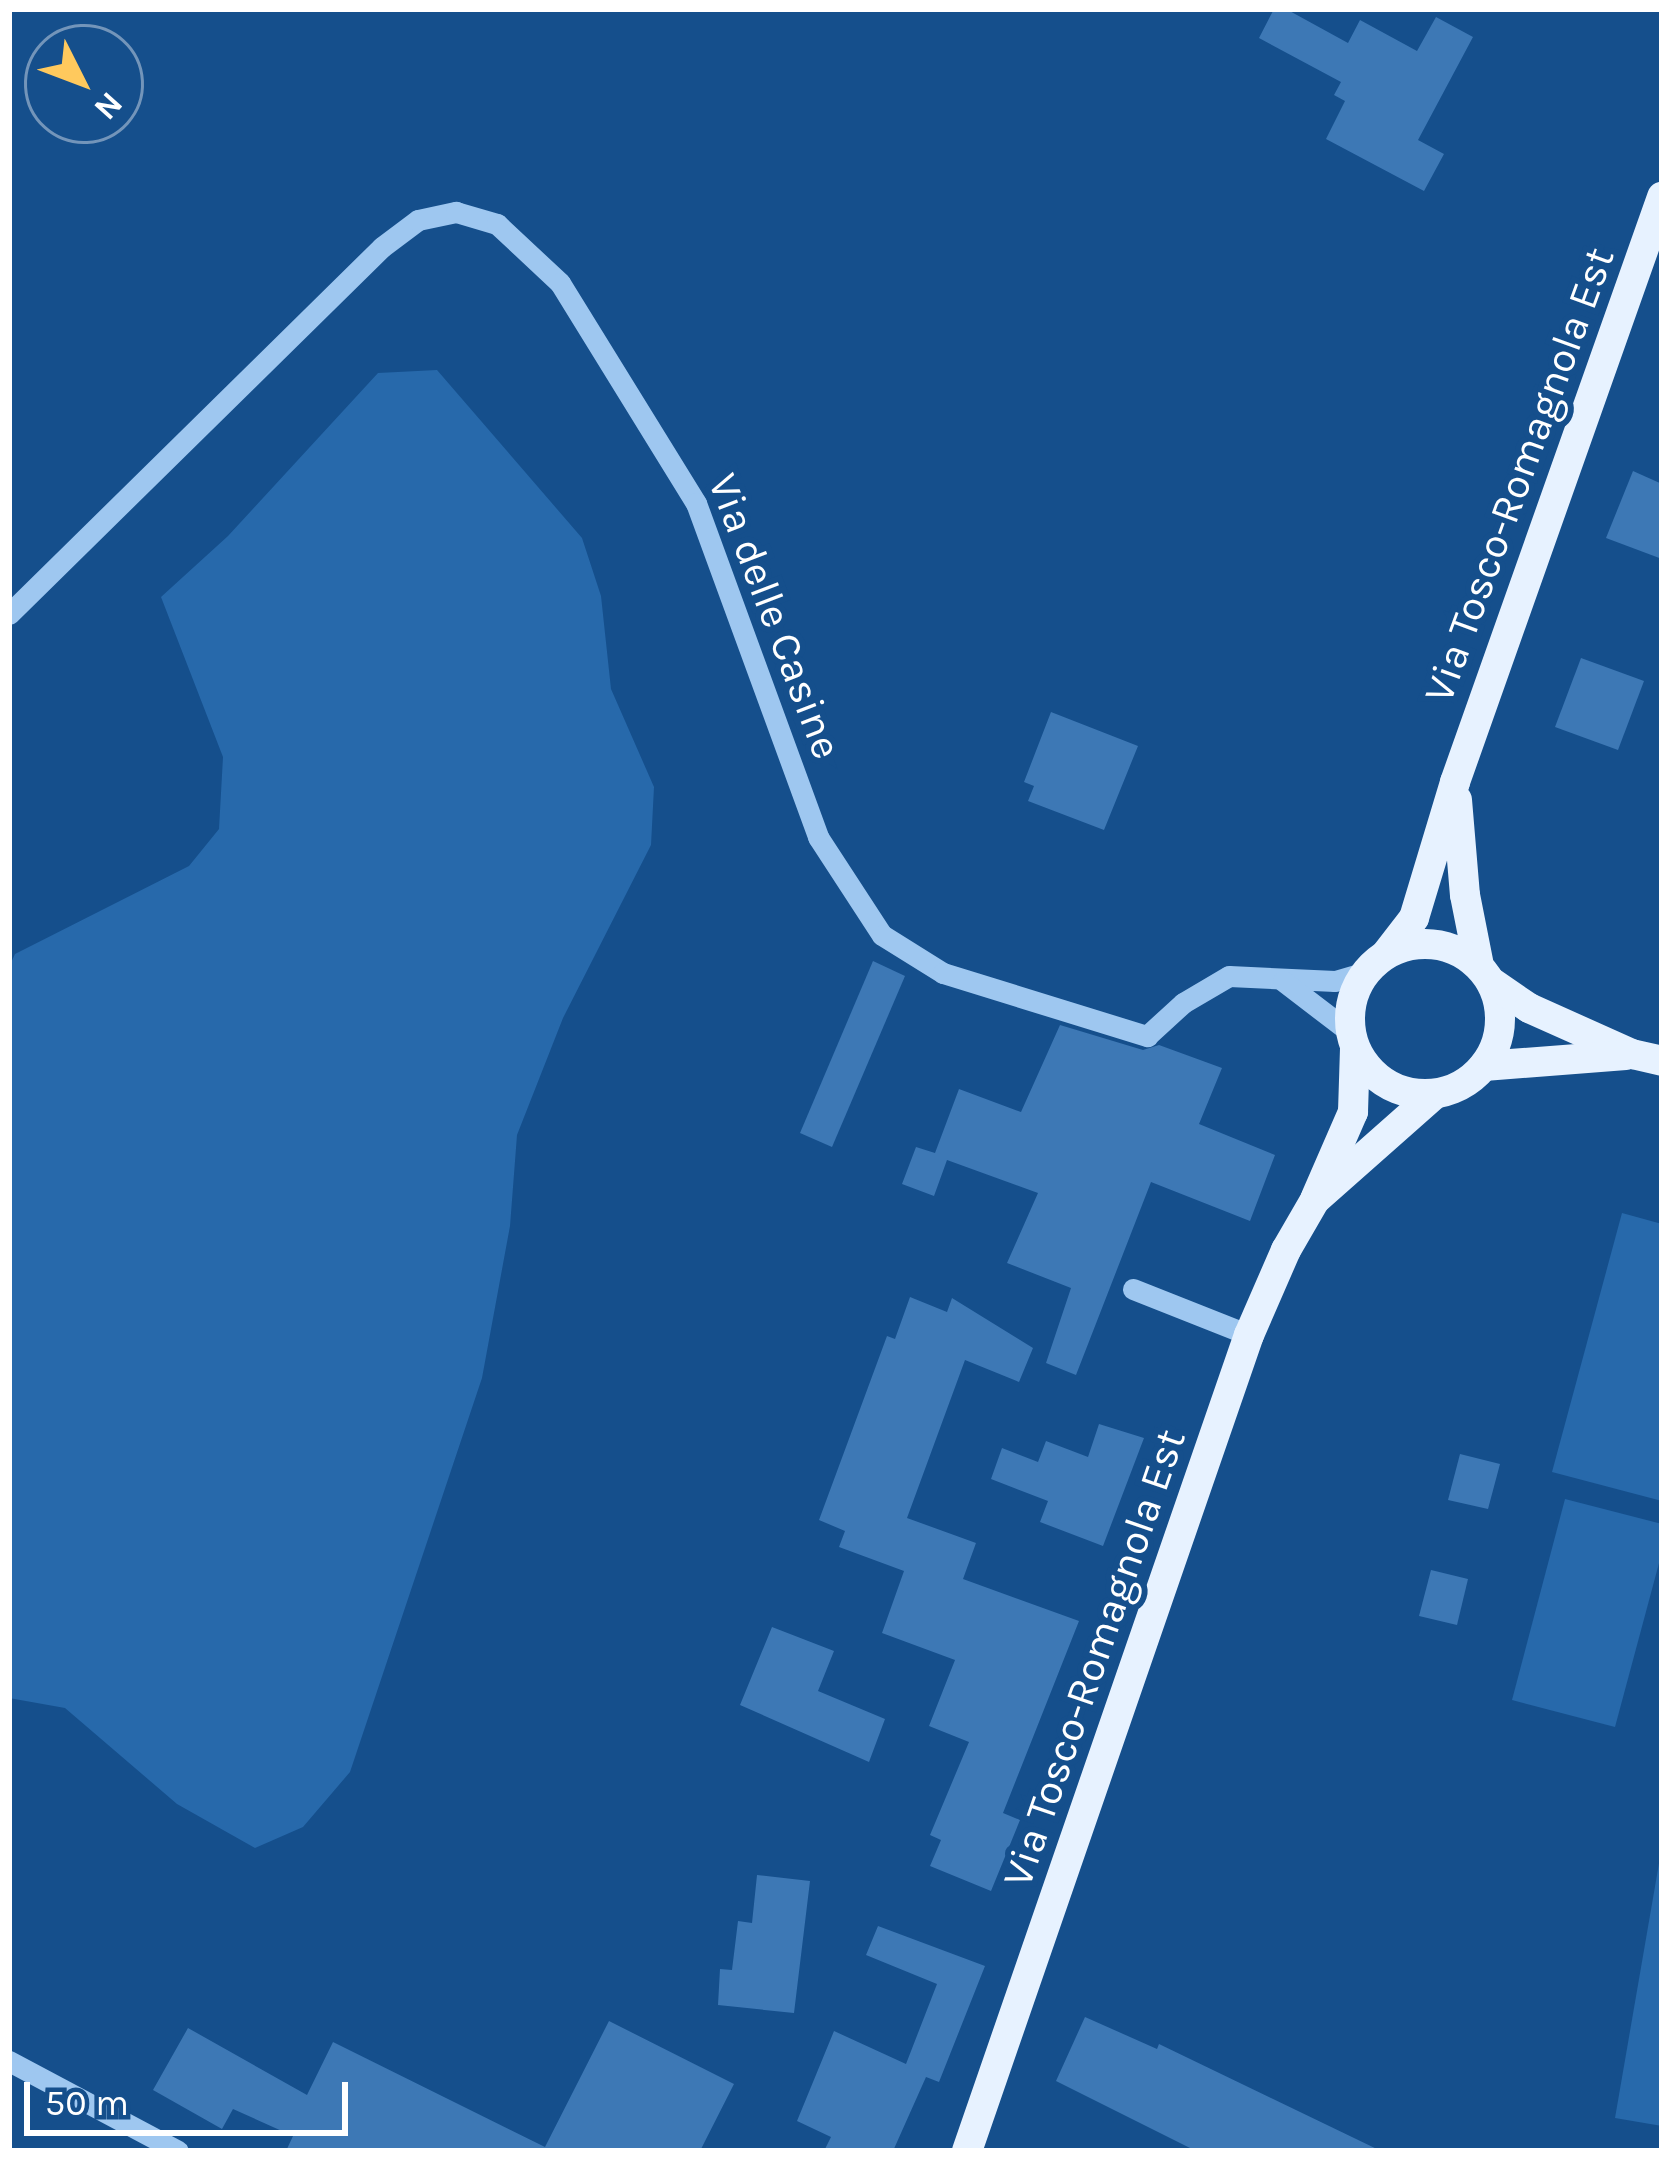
<!DOCTYPE html>
<style>
body{margin:0}
#map{position:relative;width:1671px;height:2160px;overflow:hidden;background:#154f8c;font-family:Karla,sans-serif}
div>[style]{position:absolute}
.green>*{inset:0;background:#2769ab}
.building>*{inset:0;background:#3d78b5}
.minor>*{height:21px;margin:-10.5px;padding:0 10.5px;transform-origin:10.5px;border-radius:10.5px;background:#9ec7f0}
.major>*{height:30px;margin:-15px;padding:0 15px;transform-origin:15px;border-radius:15px;background:#e7f2ff}
.major>.ring{margin:-15px;padding:0;box-sizing:content-box;background:none;border:30px solid #e7f2ff;border-radius:50%}
span{translate:-50% -50%;white-space:nowrap;text-align:center;line-height:1.15;-webkit-text-stroke:12px #154f8c;paint-order:stroke}
.street-label{font-size:42px;color:#fff}
.frame{position:absolute;inset:0;border:12px solid #fff;pointer-events:none}
.north{position:absolute;left:24px;top:24px;width:120px;height:120px;box-sizing:border-box;background:#154f8c;border:3px solid #7395ba;border-radius:50%;rotate:132deg;font-size:33px;font-weight:700;line-height:48px;text-align:center;color:#fff}
.north::after{content:'';display:block;margin:auto;width:42px;height:54px;background:#ffc95d;clip-path:polygon(50% 0,100% 100%,50% 72%,0 100%)}
.scale{position:absolute;left:24px;top:2082px;width:324px;height:54px;box-sizing:border-box;border:6px solid #fff;border-top:0;padding-left:15px;font-size:36px;line-height:42px;white-space:nowrap;color:#fff;-webkit-text-stroke:9px #154f8c;paint-order:stroke}
</style>
<div id="map">
<div class="green">
<div style="clip-path:polygon(437px 370px,582px 538px,601px 596px,611px 689px,654px 787px,651px 845px,563px 1018px,517px 1135px,510px 1226px,482px 1378px,350px 1772px,303px 1827px,255px 1848px,177px 1804px,65px 1708px,9px 1698px,9px 967px,15px 954px,189px 866px,219px 829px,223px 757px,161px 597px,228px 536px,378px 373px)"></div>
<div style="clip-path:polygon(1622px 1213px,1662px 1224px,1662px 1501px,1552px 1472px)"></div>
<div style="clip-path:polygon(1565px 1499px,1662px 1524px,1662px 1552px,1615px 1727px,1512px 1700px)"></div>
<div style="clip-path:polygon(1662px 1846px,1662px 2126px,1615px 2118px)"></div>
</div>
<div class="building">
<div style="clip-path:polygon(1274px 9px,1286px 9px,1348px 43px,1360px 20px,1417px 51px,1436px 17px,1473px 37px,1418px 140px,1444px 154px,1424px 191px,1326px 139px,1345px 101px,1334px 95px,1341px 82px,1259px 38px)"></div>
<div style="clip-path:polygon(1633px 471px,1662px 484px,1662px 559px,1606px 538px)"></div>
<div style="clip-path:polygon(1581px 658px,1644px 681px,1618px 750px,1555px 727px)"></div>
<div style="clip-path:polygon(1051px 712px,1138px 746px,1104px 830px,1028px 801px,1034px 786px,1024px 782px)"></div>
<div style="clip-path:polygon(873px 961px,905px 976px,832px 1147px,800px 1133px)"></div>
<div style="clip-path:polygon(1060px 1025px,1143px 1050px,1159px 1045px,1222px 1068px,1199px 1124px,1275px 1155px,1250px 1221px,1151px 1182px,1076px 1375px,1046px 1363px,1071px 1288px,1007px 1263px,1038px 1193px,947px 1160px,934px 1196px,902px 1184px,916px 1147px,935px 1153px,959px 1089px,1021px 1112px)"></div>
<div style="clip-path:polygon(910px 1297px,947px 1312px,952px 1298px,1033px 1348px,1019px 1382px,965px 1360px,907px 1518px,976px 1543px,963px 1579px,1079px 1621px,1003px 1813px,1020px 1820px,991px 1891px,930px 1866px,941px 1840px,930px 1835px,969px 1742px,929px 1726px,955px 1660px,882px 1633px,904px 1571px,839px 1547px,845px 1531px,819px 1520px,887px 1336px,895px 1339px)"></div>
<div style="clip-path:polygon(1099px 1424px,1144px 1438px,1103px 1546px,1040px 1522px,1048px 1501px,991px 1479px,1002px 1448px,1038px 1462px,1046px 1441px,1088px 1457px)"></div>
<div style="clip-path:polygon(1460px 1454px,1500px 1464px,1488px 1509px,1448px 1500px)"></div>
<div style="clip-path:polygon(1431px 1570px,1468px 1579px,1457px 1625px,1419px 1616px)"></div>
<div style="clip-path:polygon(772px 1627px,834px 1651px,818px 1691px,885px 1719px,869px 1762px,740px 1705px)"></div>
<div style="clip-path:polygon(757px 1875px,810px 1881px,794px 2013px,718px 2005px,720px 1969px,732px 1970px,738px 1921px,752px 1923px)"></div>
<div style="clip-path:polygon(878px 1926px,985px 1966px,939px 2082px,926px 2077px,893px 2151px,824px 2151px,831px 2137px,797px 2121px,834px 2031px,906px 2064px,937px 1984px,866px 1955px)"></div>
<div style="clip-path:polygon(1085px 2017px,1157px 2049px,1159px 2044px,1381px 2151px,1196px 2151px,1056px 2081px)"></div>
<div style="clip-path:polygon(609px 2021px,734px 2084px,700px 2151px,286px 2151px,293px 2136px,233px 2109px,222px 2129px,153px 2090px,188px 2028px,307px 2095px,333px 2042px,545px 2147px)"></div>
</div>
<div class="minor">
<div style="left:9px;top:614px;width:523px;rotate:-44.54deg"></div>
<div style="left:382px;top:247px;width:45px;rotate:-36.9deg"></div>
<div style="left:418px;top:220px;width:39px;rotate:-12deg"></div>
<div style="left:456px;top:212px;width:43px;rotate:16.3deg"></div>
<div style="left:497px;top:224px;width:86px;rotate:43.1deg"></div>
<div style="left:560px;top:283px;width:259px;rotate:58.3deg"></div>
<div style="left:696px;top:503px;width:356px;rotate:69.9deg"></div>
<div style="left:818px;top:837px;width:117px;rotate:56.9deg"></div>
<div style="left:882px;top:935px;width:72px;rotate:31.9deg"></div>
<div style="left:943px;top:973px;width:214px;rotate:17.2deg"></div>
<div style="left:1147px;top:1036px;width:49px;rotate:-42.5deg"></div>
<div style="left:1183px;top:1003px;width:53px;rotate:-30.4deg"></div>
<div style="left:1229px;top:976px;width:106px;rotate:2.7deg"></div>
<div style="left:1335px;top:981px;width:32px;rotate:-16deg"></div>
<div style="left:1283px;top:981px;width:86px;rotate:37.4deg"></div>
<div style="left:1133px;top:1289px;width:125px;rotate:21.6deg"></div>
<div style="left:9px;top:2061px;width:191px;rotate:28deg"></div>
</div>
<div class="major">
<div style="left:1457px;top:800px;width:95px;rotate:85.2deg"></div>
<div style="left:1465px;top:895px;width:72px;rotate:78.8deg"></div>
<div class="ring" style="left:1350px;top:944px;width:120px;height:120px"></div>
<div style="left:1387px;top:953px;width:44px;rotate:-52.4deg"></div>
<div style="left:1414px;top:918px;width:142px;rotate:-73.2deg"></div>
<div style="left:1455px;top:782px;width:621px;rotate:-70.51deg"></div>
<div style="left:1491px;top:982px;width:46px;rotate:34.4deg"></div>
<div style="left:1529px;top:1008px;width:113px;rotate:24.1deg"></div>
<div style="left:1632px;top:1054px;width:31px;rotate:13deg"></div>
<div style="left:1484px;top:1066px;width:142px;rotate:-4.4deg"></div>
<div style="left:1316px;top:1197px;width:93px;rotate:-66.5deg"></div>
<div style="left:1353px;top:1112px;width:63px;rotate:-88.2deg"></div>
<div style="left:967px;top:2151px;width:863px;rotate:-70.94deg"></div>
<div style="left:1249px;top:1335px;width:93px;rotate:-66.5deg"></div>
<div style="left:1286px;top:1250px;width:58px;rotate:-59.9deg"></div>
<div style="left:1315px;top:1200px;width:160px;rotate:-41.5deg"></div>
</div>
<div class="street-label">
<span style="left:1519px;top:475px;rotate:-70deg">Via Tosco-Romagnola Est</span>
<span style="left:775px;top:616px;rotate:69deg">Via delle Casine</span>
<span style="left:1094px;top:1658px;rotate:-71deg">Via Tosco-Romagnola Est</span>
</div>
<div class="frame"></div>
<div class="north">N</div>
<div class="scale">50 m</div>
</div>
